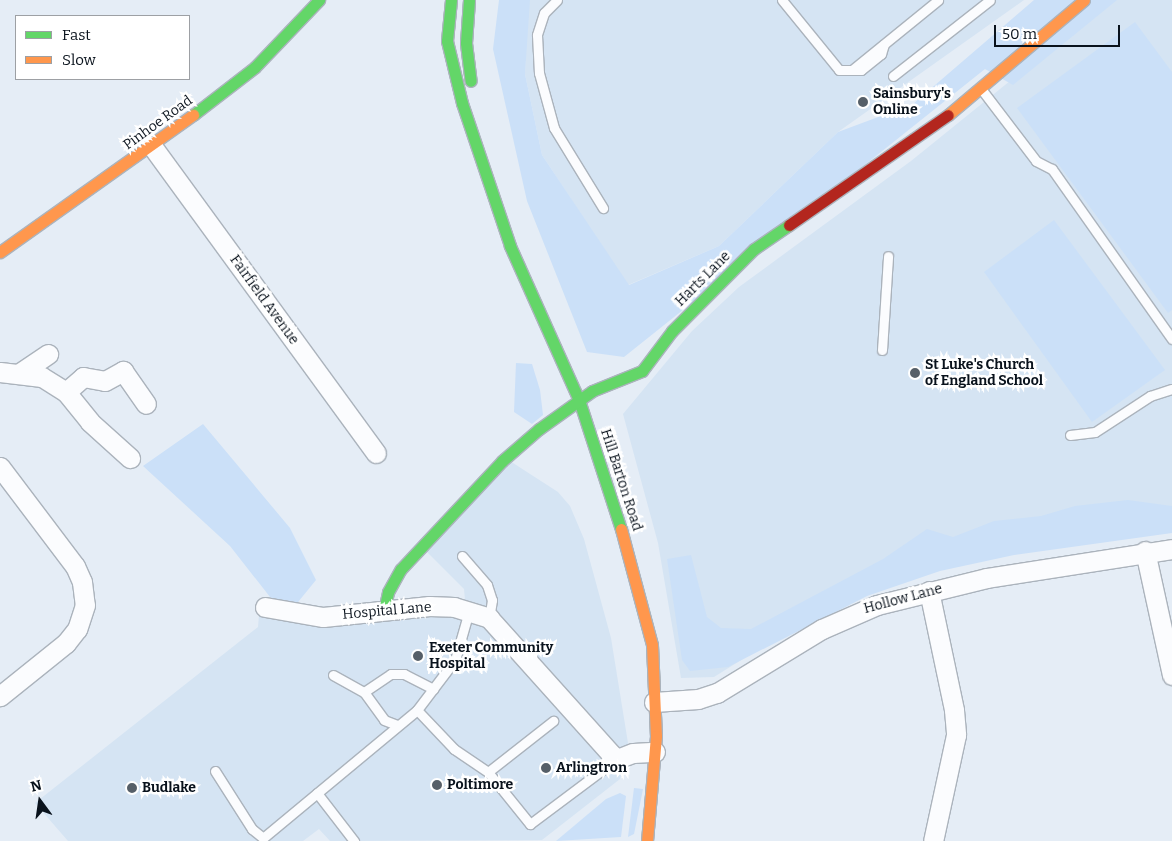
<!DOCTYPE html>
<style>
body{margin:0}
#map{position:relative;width:1172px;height:841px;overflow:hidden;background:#e5edf6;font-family:Bitter,serif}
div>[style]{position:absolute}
.built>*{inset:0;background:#d5e4f3}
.green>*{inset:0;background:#cbe0f8}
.roads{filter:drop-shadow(1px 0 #abb3bc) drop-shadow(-1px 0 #abb3bc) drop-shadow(0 1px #abb3bc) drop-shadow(0 -1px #abb3bc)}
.lane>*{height:9px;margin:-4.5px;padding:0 4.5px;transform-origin:4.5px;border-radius:4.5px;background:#fbfcfe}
.street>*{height:19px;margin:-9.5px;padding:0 9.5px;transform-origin:9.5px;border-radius:9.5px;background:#fbfcfe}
.fast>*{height:11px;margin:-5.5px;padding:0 5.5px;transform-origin:5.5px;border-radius:5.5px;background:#63d668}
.slow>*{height:11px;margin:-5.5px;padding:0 5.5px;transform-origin:5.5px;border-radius:5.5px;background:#ff974d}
.jam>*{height:11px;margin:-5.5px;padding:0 5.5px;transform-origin:5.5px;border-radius:5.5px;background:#b3261e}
.dots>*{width:14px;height:14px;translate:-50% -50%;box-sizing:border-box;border:2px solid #fff;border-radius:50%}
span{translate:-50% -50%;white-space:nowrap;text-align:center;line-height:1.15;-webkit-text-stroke:5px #fff;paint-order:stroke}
.poi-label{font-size:14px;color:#09121c;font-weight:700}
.left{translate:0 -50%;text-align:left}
.street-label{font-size:14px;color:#09121c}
.legend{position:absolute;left:15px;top:15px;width:175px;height:65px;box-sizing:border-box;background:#fff;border:1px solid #9da0a4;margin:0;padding:6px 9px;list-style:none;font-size:15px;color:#09121c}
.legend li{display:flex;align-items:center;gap:10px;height:25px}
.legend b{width:25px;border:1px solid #9da0a4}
.north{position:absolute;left:15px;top:776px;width:50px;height:50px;-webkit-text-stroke:4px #fff;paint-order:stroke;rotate:346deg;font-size:14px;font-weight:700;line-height:20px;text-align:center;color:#09121c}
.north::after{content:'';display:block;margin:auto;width:18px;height:22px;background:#09121c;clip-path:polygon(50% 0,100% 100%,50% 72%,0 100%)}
.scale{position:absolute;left:994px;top:25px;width:126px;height:22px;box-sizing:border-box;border:2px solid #09121c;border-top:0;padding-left:6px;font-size:15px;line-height:18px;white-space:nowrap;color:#09121c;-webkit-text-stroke:4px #fff;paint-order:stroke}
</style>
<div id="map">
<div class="built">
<div style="clip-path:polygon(528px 0,1024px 0,838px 132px,719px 246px,628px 285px,542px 155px,525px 74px)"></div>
<div style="clip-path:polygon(1110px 0,1172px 0,1172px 524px,976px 540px,844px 596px,714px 677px,681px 678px,658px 543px,623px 414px,692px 331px,739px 287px,911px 161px)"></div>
<div style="clip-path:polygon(507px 459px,558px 492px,570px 506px,584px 539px,611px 638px,628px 743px,620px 779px,542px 840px,330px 841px,319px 829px,303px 841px,68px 841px,35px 803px,258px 627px,259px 615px,270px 597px,294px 607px,326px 610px,432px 598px,465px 600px,464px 589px,419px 544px)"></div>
</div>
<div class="green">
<div style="clip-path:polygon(499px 0,530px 0,525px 74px,542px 155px,629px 285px,719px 246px,838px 132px,913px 104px,1034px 0,1117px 0,1013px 85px,985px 69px,624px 357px,587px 352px,527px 201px,493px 49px)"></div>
<div style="clip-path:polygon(1135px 22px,1172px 72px,1172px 310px,1168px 313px,1017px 108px)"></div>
<div style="clip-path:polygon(1054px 220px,1165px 370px,1092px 422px,984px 272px)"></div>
<div style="clip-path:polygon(516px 363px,532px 364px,540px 390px,543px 415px,532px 424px,514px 412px)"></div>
<div style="clip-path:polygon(203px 424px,290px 528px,316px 580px,294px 607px,270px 597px,230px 546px,143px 466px)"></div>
<div style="clip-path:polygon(1128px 500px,1172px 506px,1172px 533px,1014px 555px,940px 571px,867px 596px,728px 667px,690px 671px,682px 660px,667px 559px,691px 555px,707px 617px,721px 628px,751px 629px,883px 559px,927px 529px,953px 537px,994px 521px,1041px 516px,1075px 506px)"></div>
<div style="clip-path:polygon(634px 788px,643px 789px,634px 834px,628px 837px)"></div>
<div style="clip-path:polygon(620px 793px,626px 796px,621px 837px,556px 841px,606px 799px)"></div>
</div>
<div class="roads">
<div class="lane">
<div style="left:557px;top:0;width:18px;rotate:135deg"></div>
<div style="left:544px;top:13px;width:23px;rotate:108deg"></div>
<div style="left:537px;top:35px;width:38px;rotate:87deg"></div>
<div style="left:539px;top:73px;width:57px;rotate:74.7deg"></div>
<div style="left:554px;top:128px;width:94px;rotate:58.5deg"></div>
<div style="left:782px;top:0;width:90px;rotate:50.8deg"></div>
<div style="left:839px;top:70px;width:22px"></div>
<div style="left:861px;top:70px;width:26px;rotate:-39deg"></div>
<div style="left:881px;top:54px;width:10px;rotate:-73deg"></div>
<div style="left:852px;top:70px;width:111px;rotate:-39.1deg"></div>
<div style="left:893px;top:76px;width:123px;rotate:-38.1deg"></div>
<div style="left:982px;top:90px;width:89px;rotate:52.7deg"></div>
<div style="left:1036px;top:161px;width:18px;rotate:27deg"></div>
<div style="left:1052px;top:169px;width:208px;rotate:54.8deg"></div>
<div style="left:882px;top:350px;width:94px;rotate:-86.3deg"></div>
<div style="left:1070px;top:435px;width:25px;rotate:-7deg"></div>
<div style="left:1095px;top:432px;width:66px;rotate:-33.2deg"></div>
<div style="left:1150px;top:396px;width:23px;rotate:-18deg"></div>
<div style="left:462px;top:556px;width:38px;rotate:49deg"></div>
<div style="left:487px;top:585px;width:16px;rotate:72deg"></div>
<div style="left:492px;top:600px;width:18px;rotate:99deg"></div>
<div style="left:333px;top:675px;width:35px;rotate:29deg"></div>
<div style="left:364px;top:692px;width:34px;rotate:54deg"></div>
<div style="left:384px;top:720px;width:14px;rotate:21deg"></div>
<div style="left:364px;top:692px;width:32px;rotate:-34deg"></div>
<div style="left:391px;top:674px;width:13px"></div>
<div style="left:404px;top:674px;width:33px;rotate:27deg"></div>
<div style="left:417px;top:710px;width:54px;rotate:46.5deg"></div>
<div style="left:454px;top:749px;width:41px;rotate:34.1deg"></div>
<div style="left:488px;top:772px;width:83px;rotate:-38.1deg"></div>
<div style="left:215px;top:771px;width:69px;rotate:57.5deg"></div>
<div style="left:252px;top:829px;width:14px;rotate:39deg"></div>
<div style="left:263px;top:838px;width:200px;rotate:-39.7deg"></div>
<div style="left:417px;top:710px;width:63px;rotate:-52.8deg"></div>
<div style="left:455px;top:660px;width:51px;rotate:-74.1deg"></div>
<div style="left:488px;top:772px;width:67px;rotate:51.1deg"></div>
<div style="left:530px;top:824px;width:109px;rotate:-36.8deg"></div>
<div style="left:317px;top:793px;width:61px;rotate:52.4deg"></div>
</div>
<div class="street">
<div style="left:152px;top:146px;width:380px;rotate:53.9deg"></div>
<div style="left:0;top:372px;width:42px;rotate:6.8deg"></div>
<div style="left:42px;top:377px;width:28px;rotate:32deg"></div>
<div style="left:66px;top:392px;width:38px;rotate:51deg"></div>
<div style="left:90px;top:422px;width:54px;rotate:42deg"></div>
<div style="left:20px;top:373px;width:34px;rotate:-34deg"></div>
<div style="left:66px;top:392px;width:23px;rotate:-41deg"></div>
<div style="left:83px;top:377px;width:22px;rotate:10deg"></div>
<div style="left:105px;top:381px;width:21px;rotate:-29deg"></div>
<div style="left:123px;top:371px;width:40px;rotate:55.1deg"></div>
<div style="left:0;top:467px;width:124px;rotate:52.9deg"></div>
<div style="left:75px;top:566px;width:17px;rotate:66deg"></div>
<div style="left:82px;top:582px;width:23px;rotate:83deg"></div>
<div style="left:85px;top:605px;width:25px;rotate:108deg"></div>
<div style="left:77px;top:629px;width:18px;rotate:128deg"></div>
<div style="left:66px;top:643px;width:85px;rotate:141.2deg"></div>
<div style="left:1145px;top:551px;width:127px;rotate:77.7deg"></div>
<div style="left:929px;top:591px;width:122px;rotate:78.1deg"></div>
<div style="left:954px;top:710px;width:25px;rotate:85deg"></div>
<div style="left:956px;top:735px;width:108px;rotate:102.2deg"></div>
<div style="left:265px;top:607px;width:59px;rotate:9.8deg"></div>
<div style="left:323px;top:617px;width:107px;rotate:-5.9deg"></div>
<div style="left:429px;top:606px;width:25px;rotate:2deg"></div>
<div style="left:454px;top:607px;width:37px;rotate:17deg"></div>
<div style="left:489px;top:618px;width:184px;rotate:48.1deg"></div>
<div style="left:612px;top:755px;width:6px;rotate:39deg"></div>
<div style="left:617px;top:759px;width:17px;rotate:-21deg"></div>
<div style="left:633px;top:753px;width:22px;rotate:-3deg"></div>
<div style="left:654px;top:702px;width:44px;rotate:-3.9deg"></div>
<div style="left:698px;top:699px;width:20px;rotate:-18deg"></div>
<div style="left:717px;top:693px;width:123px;rotate:-31.4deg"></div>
<div style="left:822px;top:629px;width:60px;rotate:-23.6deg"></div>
<div style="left:877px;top:605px;width:113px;rotate:-13.8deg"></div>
<div style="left:987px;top:578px;width:187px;rotate:-8.9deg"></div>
</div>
<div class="fast">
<div style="left:451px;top:0;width:41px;rotate:95.6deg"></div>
<div style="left:447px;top:41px;width:64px;rotate:76.4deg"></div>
<div style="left:462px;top:103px;width:151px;rotate:71.4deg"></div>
<div style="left:510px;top:246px;width:169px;rotate:65.9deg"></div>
<div style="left:579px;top:400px;width:136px;rotate:72deg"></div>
<div style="left:469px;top:0;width:43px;rotate:94deg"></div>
<div style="left:466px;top:43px;width:38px;rotate:83deg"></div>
<div style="left:193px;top:115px;width:78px;rotate:-37.7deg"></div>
<div style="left:255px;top:67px;width:93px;rotate:-46.3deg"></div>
<div style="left:384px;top:611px;width:19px;rotate:-78deg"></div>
<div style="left:388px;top:592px;width:26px;rotate:-61deg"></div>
<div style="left:401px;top:569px;width:148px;rotate:-46.9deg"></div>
<div style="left:502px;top:461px;width:49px;rotate:-40.9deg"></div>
<div style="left:539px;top:429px;width:65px;rotate:-35.6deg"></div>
<div style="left:592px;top:391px;width:54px;rotate:-21.8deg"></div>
<div style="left:642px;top:371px;width:50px;rotate:-53.1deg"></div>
<div style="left:672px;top:331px;width:116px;rotate:-45deg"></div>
<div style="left:754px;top:249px;width:42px;rotate:-34.4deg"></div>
</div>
<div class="slow">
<div style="left:948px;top:115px;width:178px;rotate:-40.2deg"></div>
<div style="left:0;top:252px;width:237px;rotate:-35.4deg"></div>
<div style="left:621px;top:529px;width:120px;rotate:75deg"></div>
<div style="left:652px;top:645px;width:91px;rotate:87.5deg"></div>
<div style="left:656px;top:736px;width:105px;rotate:94.9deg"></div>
</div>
<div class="jam">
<div style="left:789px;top:225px;width:193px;rotate:-34.7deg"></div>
</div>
</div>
<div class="dots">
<div style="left:863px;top:102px;background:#565f68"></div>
<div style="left:915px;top:373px;background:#565f68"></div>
<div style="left:418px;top:656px;background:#565f68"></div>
<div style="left:546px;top:768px;background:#565f68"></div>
<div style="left:437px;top:785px;background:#565f68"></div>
<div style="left:132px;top:788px;background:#565f68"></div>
</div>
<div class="poi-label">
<span class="left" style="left:873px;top:102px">Sainsbury's<br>Online</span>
<span class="left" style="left:925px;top:373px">St Luke's Church<br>of England School</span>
<span class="left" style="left:429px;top:656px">Exeter Community<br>Hospital</span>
<span class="left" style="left:556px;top:768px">Arlingtron</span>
<span class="left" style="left:447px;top:785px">Poltimore</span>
<span class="left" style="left:142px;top:788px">Budlake</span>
</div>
<div class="street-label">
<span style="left:158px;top:123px;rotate:-36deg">Pinhoe Road</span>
<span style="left:703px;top:279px;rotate:-45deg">Harts Lane</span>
<span style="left:264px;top:300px;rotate:54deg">Fairfield Avenue</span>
<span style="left:621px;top:480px;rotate:72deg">Hill Barton Road</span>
<span style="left:903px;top:599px;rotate:-15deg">Hollow Lane</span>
<span style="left:387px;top:611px;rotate:-5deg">Hospital Lane</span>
</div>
<ul class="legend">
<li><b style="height:6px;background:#63d668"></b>Fast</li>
<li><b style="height:6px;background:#ff974d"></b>Slow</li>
</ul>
<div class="north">N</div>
<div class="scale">50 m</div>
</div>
